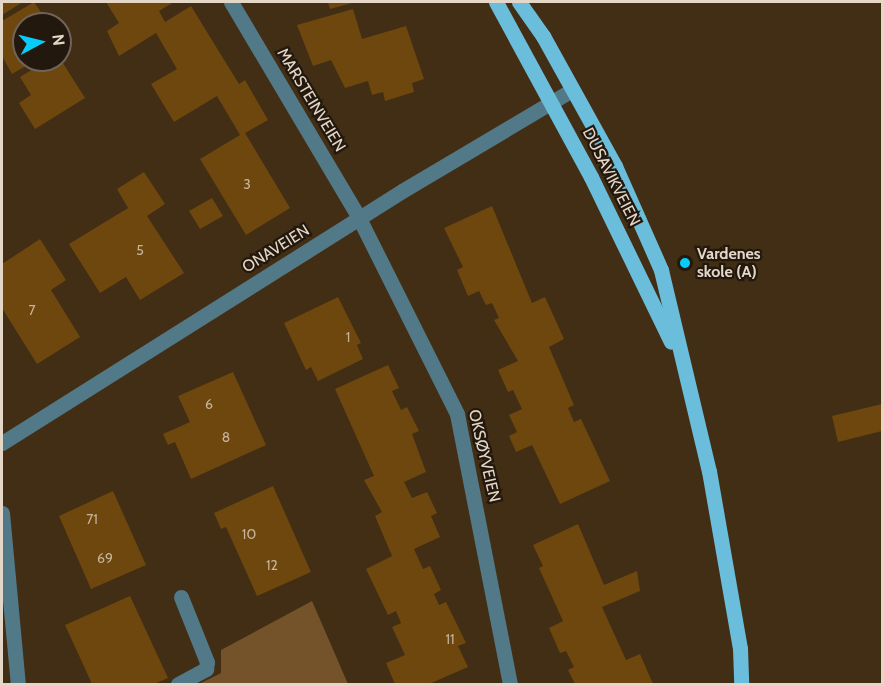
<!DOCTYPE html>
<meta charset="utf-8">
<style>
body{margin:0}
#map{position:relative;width:884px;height:686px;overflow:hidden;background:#422e14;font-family:Cabin,sans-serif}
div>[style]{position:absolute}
.green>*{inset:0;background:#74532b}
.building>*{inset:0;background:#6d470e}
.minor>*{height:15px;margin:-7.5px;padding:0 7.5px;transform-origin:7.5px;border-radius:7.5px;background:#527987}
.major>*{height:15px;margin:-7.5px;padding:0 7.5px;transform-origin:7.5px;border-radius:7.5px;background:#6bbedb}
.dots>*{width:16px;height:16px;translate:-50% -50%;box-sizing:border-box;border:3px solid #22180d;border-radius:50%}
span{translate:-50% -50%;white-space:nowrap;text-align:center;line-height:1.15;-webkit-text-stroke:4.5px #22180d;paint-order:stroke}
.number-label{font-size:14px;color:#c6b39a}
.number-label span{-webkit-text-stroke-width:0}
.street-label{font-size:16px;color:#e4d7c8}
.poi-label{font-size:16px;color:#e4d7c8;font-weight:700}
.left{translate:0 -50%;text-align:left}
.frame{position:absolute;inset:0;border:3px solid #e4d7c8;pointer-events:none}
.north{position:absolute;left:12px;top:12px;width:60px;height:60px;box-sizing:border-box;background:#22180d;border:2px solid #706458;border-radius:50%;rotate:83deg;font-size:16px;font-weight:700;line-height:24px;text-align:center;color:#e4d7c8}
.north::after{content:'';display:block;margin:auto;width:21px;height:27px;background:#07cbf9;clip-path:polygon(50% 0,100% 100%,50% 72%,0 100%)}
</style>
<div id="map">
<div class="green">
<div style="clip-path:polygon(312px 601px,348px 684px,199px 684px,221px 673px,221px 650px)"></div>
</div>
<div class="building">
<div style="clip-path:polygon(2px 2px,23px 2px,2px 15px)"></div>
<div style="clip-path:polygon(34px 2px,49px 24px,24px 24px,24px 60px,36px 60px,12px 74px,2px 56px,2px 21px)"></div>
<div style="clip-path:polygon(106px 2px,174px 2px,159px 11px,165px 22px,191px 6px,239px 84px,245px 80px,268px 120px,245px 133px,290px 208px,246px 235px,200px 159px,240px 135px,217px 96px,174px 122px,151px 84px,177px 69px,156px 33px,119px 56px,107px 31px,119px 23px)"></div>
<div style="clip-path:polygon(328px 2px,356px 2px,330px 9px)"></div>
<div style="clip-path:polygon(353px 9px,362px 39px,406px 26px,424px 79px,412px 83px,414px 92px,385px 101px,383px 92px,372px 95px,368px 81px,345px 88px,331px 60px,313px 66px,297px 25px)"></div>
<div style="clip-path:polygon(48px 60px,61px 60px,85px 98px,35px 129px,19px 103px,31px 95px,20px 77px)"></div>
<div style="clip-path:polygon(144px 172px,165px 204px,147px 216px,184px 273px,140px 300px,126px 277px,100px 293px,69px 244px,128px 208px,117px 189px)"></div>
<div style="clip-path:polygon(212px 198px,223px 216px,200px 229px,189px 211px)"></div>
<div style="clip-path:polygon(492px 206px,532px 303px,545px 297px,564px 339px,549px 347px,574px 405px,568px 408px,574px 422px,581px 419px,610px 481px,560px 504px,532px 445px,516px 452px,509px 436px,517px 432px,509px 415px,522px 409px,513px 390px,508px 392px,498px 370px,518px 361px,494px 320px,499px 318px,492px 303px,486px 305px,479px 291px,468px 296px,457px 270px,463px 267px,444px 228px)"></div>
<div style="clip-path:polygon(40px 239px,66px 280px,51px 290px,80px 337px,37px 364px,2px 308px,2px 264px)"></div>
<div style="clip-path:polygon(338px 297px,361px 343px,357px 345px,363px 359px,318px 381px,311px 367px,306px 370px,284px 323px)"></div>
<div style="clip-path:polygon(388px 365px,399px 388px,392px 391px,401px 410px,407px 407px,419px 431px,412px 434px,426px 472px,404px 482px,412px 498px,427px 492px,437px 513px,431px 516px,440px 537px,414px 549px,423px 569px,430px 566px,441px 590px,434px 594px,439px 605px,446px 602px,466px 643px,458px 646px,468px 667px,429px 684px,395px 684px,386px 663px,405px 655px,392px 627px,401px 623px,396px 611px,388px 615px,366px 569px,392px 556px,375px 516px,382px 512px,364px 480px,374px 476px,335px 389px)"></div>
<div style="clip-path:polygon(233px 372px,266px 445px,191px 479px,175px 442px,168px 445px,163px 434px,190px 422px,178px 396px)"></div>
<div style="clip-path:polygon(882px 404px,882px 431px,838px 442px,832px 416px)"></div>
<div style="clip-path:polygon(273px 486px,311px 572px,257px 596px,226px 527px,221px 529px,214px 513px)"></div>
<div style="clip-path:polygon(113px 491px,146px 565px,91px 589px,59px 516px)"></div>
<div style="clip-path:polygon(578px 524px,604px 585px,637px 571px,640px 591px,602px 607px,626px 660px,640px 654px,653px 684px,575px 684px,568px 670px,574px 667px,566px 651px,560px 653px,549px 628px,563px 621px,539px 568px,543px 566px,533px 545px)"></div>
<div style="clip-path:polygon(130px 596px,168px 678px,154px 684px,92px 684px,65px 625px)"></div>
</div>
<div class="minor">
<div style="left:231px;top:2px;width:251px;rotate:59.3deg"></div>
<div style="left:359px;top:218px;width:219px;rotate:63.4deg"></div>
<div style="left:457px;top:414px;width:275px;rotate:78.9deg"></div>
<div style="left:2px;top:443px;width:473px;rotate:-32.2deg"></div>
<div style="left:402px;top:191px;width:198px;rotate:-30.7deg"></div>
<div style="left:2px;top:513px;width:172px;rotate:84.7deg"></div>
<div style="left:178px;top:684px;width:32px;rotate:-28deg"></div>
<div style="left:206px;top:669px;width:7px;rotate:-82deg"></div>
<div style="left:207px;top:662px;width:70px;rotate:-111.8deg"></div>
</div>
<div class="major">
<div style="left:496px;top:2px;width:199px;rotate:61.5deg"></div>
<div style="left:591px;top:177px;width:183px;rotate:64.1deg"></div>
<div style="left:519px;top:2px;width:42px;rotate:54.8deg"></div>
<div style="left:543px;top:36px;width:149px;rotate:61deg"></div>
<div style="left:615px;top:166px;width:114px;rotate:66.1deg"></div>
<div style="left:661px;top:270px;width:207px;rotate:76.6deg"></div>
<div style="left:709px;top:471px;width:180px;rotate:80.1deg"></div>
<div style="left:740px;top:648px;width:36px;rotate:88deg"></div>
</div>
<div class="dots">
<div style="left:685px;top:263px;background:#07cbf9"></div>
</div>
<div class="number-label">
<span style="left:247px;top:184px">3</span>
<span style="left:140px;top:250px">5</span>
<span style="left:32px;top:310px">7</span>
<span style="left:348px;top:337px">1</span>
<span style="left:209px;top:404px">6</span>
<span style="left:226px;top:437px">8</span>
<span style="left:92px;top:519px">71</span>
<span style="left:249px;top:534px">10</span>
<span style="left:105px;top:558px">69</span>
<span style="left:272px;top:565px">12</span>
<span style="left:450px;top:639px">11</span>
</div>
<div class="street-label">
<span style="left:311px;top:100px;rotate:59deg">MARSTEINVEIEN</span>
<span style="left:611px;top:177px;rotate:63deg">DUSAVIKVEIEN</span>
<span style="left:276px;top:249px;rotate:-32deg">ONAVEIEN</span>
<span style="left:484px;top:456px;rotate:77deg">OKSØYVEIEN</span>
</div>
<div class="poi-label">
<span class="left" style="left:697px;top:263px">Vardenes<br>skole (A)</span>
</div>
<div class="frame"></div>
<div class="north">N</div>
</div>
